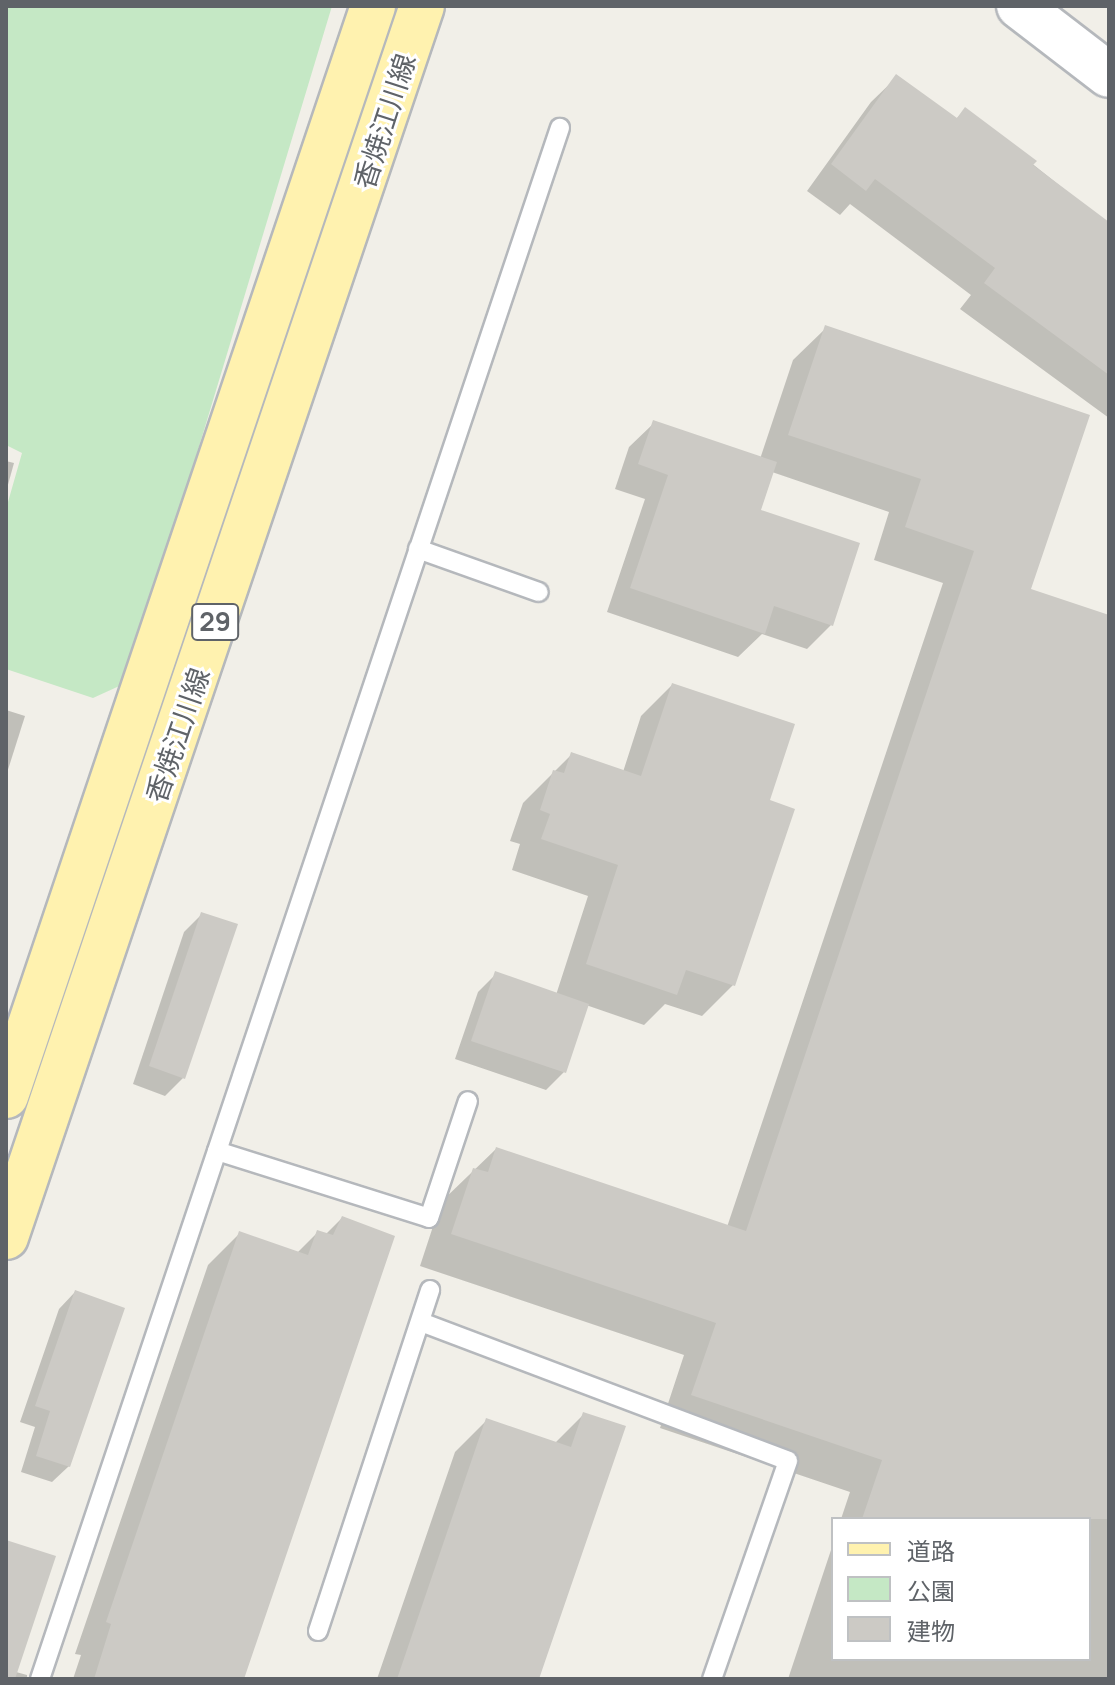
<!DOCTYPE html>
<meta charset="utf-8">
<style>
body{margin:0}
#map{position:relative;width:1115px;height:1685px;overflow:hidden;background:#f1efe8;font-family:Manrope,"Noto Sans JP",sans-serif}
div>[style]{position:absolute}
.green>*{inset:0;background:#c5e8c5}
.shadow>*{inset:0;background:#0003}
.building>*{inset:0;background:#cccac5}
.roads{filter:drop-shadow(2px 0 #b5b8bc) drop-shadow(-2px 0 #b5b8bc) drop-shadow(0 2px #b5b8bc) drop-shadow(0 -2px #b5b8bc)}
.lane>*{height:18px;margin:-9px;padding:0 9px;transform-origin:9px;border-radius:9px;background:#fff}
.secondary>*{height:44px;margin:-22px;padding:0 22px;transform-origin:22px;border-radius:22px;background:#fff}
.primary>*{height:44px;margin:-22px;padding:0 22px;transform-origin:22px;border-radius:22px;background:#fff2af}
span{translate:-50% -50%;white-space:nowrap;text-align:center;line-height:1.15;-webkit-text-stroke:6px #fff;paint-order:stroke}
.shield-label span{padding:2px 6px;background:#fff;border:2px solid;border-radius:6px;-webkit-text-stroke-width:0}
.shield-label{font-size:26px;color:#5f6368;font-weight:700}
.street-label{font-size:28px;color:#5f6368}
.frame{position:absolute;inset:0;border:8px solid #5f6368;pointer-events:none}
.legend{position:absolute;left:831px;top:1517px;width:260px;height:144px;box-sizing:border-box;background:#fff;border:2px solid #bfc1c3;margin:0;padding:10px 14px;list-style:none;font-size:24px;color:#5f6368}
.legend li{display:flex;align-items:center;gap:16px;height:40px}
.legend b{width:40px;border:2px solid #bfc1c3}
</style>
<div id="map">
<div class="green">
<div style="clip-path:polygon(6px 6px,332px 6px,128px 682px,93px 698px,6px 669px,6px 509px,22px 453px,6px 445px)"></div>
</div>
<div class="shadow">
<div style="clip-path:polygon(897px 77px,956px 119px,965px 110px,1109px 225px,1109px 418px,960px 309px,971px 295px,850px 204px,840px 215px,807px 191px,871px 102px)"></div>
<div style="clip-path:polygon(826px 328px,1029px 590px,1109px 617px,1109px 1679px,788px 1679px,833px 1544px,833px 1659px,1089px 1659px,1089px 1519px,841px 1519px,850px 1492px,660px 1428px,684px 1355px,420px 1266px,441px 1202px,496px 1149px,727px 1227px,943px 583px,874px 560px,889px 512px,772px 472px,759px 511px,831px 625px,807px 649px,762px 634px,738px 657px,607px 612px,645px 499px,615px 489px,629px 447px,654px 423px,760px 459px,793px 360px)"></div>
<div style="clip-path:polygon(6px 461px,14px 463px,6px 492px)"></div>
<div style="clip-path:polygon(672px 685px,767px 802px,733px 985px,702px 1016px,665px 1004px,644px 1025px,586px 1005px,564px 1072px,546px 1090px,455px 1059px,478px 992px,496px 974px,556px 995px,588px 896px,512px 870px,520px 844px,510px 841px,523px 803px,571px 755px,623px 772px,641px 716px)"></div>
<div style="clip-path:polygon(6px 710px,25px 716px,6px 776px)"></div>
<div style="clip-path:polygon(202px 914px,183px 1078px,165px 1096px,133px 1084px,184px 932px)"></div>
<div style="clip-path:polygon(342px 1218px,241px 1679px,73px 1679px,81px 1655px,75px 1654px,208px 1265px,240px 1233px,297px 1253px,318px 1232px,326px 1234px)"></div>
<div style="clip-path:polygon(75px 1292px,69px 1466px,52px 1482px,21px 1472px,35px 1427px,20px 1422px,59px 1309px)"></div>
<div style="clip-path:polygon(584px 1414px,537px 1679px,377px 1679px,455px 1452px,487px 1420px,555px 1443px)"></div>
<div style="clip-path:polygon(6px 1546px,16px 1672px,27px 1675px,27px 1679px,6px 1679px)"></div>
</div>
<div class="building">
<div style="clip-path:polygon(896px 74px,957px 118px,965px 107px,1037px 161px,1033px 165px,1109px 222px,1109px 375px,984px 283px,995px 268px,875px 179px,866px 191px,831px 164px)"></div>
<div style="clip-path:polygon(825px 325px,1090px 415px,1031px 589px,1109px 615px,1109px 1519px,862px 1519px,882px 1460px,691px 1395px,716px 1323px,451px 1234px,473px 1168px,488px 1172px,496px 1147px,746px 1231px,974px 551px,905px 527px,921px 479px,788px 435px)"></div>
<div style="clip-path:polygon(653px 420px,777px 462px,761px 510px,860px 543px,833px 626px,774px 606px,765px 634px,630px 588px,668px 475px,638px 464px)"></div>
<div style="clip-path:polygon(672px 683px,795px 724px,770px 800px,795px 809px,735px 986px,686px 970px,677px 995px,586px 964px,618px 865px,541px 839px,550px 814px,540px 810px,553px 770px,564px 773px,571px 752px,641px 776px)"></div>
<div style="clip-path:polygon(201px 912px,238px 924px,185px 1079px,149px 1066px)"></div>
<div style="clip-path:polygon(495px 971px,589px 1004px,566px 1073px,471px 1041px)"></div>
<div style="clip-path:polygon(342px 1216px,395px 1236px,244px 1679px,94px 1679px,111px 1624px,106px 1622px,239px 1231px,308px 1255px,317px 1230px,333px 1235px)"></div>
<div style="clip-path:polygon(75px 1290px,125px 1308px,70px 1467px,36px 1456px,50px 1411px,35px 1406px)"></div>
<div style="clip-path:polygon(583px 1412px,626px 1426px,539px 1679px,397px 1679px,486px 1418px,571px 1447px)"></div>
<div style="clip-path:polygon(6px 1540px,56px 1556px,15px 1679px,6px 1679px)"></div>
</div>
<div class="roads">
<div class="lane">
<div style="left:418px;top:549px;width:128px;rotate:19.6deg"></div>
<div style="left:217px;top:1151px;width:222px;rotate:17.5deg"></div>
<div style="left:429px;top:1218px;width:123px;rotate:-71.6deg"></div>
<div style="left:421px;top:1322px;width:392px;rotate:20.7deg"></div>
<div style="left:788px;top:1461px;width:231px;rotate:109.2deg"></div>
<div style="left:318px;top:1631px;width:359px;rotate:-71.8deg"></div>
<div style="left:40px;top:1679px;width:1636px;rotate:-71.47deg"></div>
</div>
<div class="secondary">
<div style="left:1019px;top:6px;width:113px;rotate:37.5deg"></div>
</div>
<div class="primary">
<div style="left:6px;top:1096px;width:1150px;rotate:-71.39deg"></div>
<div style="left:6px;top:1237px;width:1299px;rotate:-71.33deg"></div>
</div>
</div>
<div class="shield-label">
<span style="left:215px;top:622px">29</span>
</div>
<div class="street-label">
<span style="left:384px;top:121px;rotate:-72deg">香焼江川線</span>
<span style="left:177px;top:735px;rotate:-71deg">香焼江川線</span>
</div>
<div class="frame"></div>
<ul class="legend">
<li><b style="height:10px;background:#fff2af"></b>道路</li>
<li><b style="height:22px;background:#c5e8c5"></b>公園</li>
<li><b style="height:22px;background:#cccac5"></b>建物</li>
</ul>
</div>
